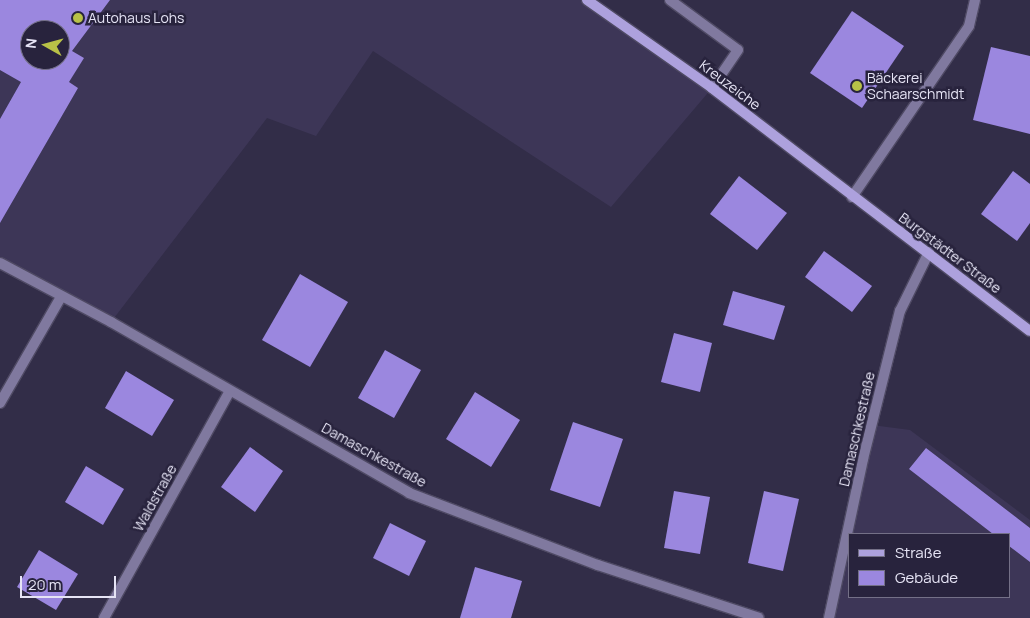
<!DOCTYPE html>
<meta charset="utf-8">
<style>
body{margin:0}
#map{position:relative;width:1030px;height:618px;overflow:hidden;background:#322d48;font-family:Manrope,sans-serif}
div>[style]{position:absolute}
.built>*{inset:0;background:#3d3657}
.building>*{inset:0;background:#9b87df}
.roads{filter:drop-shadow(1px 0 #4f4a64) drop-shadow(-1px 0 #4f4a64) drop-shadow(0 1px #4f4a64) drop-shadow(0 -1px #4f4a64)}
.service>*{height:10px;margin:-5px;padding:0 5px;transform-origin:5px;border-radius:5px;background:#80799f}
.minor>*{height:10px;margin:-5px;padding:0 5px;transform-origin:5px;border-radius:5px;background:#80799f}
.secondary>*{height:10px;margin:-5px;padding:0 5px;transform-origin:5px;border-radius:5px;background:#ada1dd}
.dots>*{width:14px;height:14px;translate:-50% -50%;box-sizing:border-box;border:2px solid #28233d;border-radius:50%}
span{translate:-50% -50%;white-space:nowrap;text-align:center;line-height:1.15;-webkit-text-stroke:5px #28233d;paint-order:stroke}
.poi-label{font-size:14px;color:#e6e4f5}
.left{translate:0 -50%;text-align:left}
.street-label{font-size:14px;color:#e6e4f5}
.legend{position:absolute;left:848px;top:533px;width:162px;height:65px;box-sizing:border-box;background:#28233d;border:1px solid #747087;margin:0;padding:6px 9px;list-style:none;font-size:15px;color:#e6e4f5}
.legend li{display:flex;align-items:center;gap:10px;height:25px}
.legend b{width:25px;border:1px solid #747087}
.north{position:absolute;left:20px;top:20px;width:50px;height:50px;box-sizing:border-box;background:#28233d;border:1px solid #747087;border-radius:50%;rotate:277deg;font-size:14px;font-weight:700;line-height:20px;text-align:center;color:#e6e4f5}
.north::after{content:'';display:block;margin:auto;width:18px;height:22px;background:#b8c147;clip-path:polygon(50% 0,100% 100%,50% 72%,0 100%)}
.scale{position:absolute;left:20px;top:576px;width:96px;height:22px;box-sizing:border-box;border:2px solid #e6e4f5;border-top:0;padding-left:6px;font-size:15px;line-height:18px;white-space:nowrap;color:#e6e4f5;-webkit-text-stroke:4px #28233d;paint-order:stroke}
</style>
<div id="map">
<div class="built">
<div style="clip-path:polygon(evenodd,0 0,587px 0,712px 88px,611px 207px,373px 51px,316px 136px,267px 118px,111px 322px,0 263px,0 0,30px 30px,60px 30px,60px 60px,30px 60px,30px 30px)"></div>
<div style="clip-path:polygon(evenodd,872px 425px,910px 430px,1030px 520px,1030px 618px,829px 618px,872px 425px,849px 534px,1009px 534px,1009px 597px,849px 597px,849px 534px)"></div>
</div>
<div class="building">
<div style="clip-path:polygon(evenodd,0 0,110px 0,72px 51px,84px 58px,69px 82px,78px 88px,0 223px,0 119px,21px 82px,0 70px,0 0,30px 30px,60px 30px,60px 60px,30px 60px,30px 30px)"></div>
<div style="clip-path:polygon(852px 11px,904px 46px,862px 108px,810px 73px)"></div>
<div style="clip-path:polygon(991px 47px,1030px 56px,1030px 134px,973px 120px)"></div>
<div style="clip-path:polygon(1013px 171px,1030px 184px,1030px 223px,1017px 241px,981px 214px)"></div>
<div style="clip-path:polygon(739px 176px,787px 213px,757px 250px,710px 214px)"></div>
<div style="clip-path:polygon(824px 251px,872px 286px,852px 312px,805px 277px)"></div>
<div style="clip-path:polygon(300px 274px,348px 302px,310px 367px,262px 340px)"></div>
<div style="clip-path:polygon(733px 291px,785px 306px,774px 340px,723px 325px)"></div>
<div style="clip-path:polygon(674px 333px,712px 343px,700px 392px,661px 382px)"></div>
<div style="clip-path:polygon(385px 350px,421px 370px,394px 418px,358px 398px)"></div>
<div style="clip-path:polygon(126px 371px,174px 400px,152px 436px,105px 408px)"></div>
<div style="clip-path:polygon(475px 392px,520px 420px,491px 467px,446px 439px)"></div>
<div style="clip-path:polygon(573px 422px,623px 439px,600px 507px,550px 490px)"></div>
<div style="clip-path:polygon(250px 447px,283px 471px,255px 512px,221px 487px)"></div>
<div style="clip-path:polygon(926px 448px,1030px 528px,1030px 562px,1009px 546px,1009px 534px,993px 534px,909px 469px)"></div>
<div style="clip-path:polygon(86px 466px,124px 489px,103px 525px,65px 502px)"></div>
<div style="clip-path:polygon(674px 491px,710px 497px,700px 554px,664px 548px)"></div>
<div style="clip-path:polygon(764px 491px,799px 499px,783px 571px,748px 563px)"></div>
<div style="clip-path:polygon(390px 523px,426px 541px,409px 576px,373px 558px)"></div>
<div style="clip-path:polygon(39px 550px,78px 574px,56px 610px,17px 587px)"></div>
<div style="clip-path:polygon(475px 567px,522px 581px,511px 618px,460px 618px)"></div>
</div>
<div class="roads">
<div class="service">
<div style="left:670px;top:0;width:84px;rotate:36.3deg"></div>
<div style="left:738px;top:50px;width:46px;rotate:124.4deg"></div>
<div style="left:0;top:403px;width:122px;rotate:-60.1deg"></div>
</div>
<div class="minor">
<div style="left:852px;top:197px;width:207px;rotate:-55.6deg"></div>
<div style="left:969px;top:26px;width:27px;rotate:-77deg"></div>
<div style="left:0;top:263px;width:126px;rotate:28deg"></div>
<div style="left:111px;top:322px;width:344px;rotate:29.8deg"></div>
<div style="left:409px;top:493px;width:202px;rotate:20.9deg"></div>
<div style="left:598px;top:565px;width:169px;rotate:18.2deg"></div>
<div style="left:104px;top:618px;width:260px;rotate:-61deg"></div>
<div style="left:829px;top:618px;width:163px;rotate:-77.9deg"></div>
<div style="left:863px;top:459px;width:153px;rotate:-76deg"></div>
<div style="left:900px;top:311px;width:66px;rotate:-63.8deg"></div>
</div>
<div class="secondary">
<div style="left:587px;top:0;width:153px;rotate:35.1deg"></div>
<div style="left:712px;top:88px;width:400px;rotate:37.4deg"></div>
</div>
</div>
<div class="dots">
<div style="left:78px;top:18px;background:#b8c147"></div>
<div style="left:857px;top:86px;background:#b8c147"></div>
</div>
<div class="poi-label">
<span class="left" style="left:88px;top:18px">Autohaus Lohs</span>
<span class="left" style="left:867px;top:86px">Bäckerei<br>Schaarschmidt</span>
</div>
<div class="street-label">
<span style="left:730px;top:85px;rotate:37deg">Kreuzeiche</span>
<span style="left:950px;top:253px;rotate:37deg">Burgstädter Straße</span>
<span style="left:857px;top:429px;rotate:-77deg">Damaschkestraße</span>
<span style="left:374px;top:455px;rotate:29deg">Damaschkestraße</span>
<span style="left:155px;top:498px;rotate:-61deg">Waldstraße</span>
</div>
<ul class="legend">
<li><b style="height:6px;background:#ada1dd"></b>Straße</li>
<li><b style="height:14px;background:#9b87df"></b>Gebäude</li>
</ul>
<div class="north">N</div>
<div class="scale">20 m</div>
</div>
